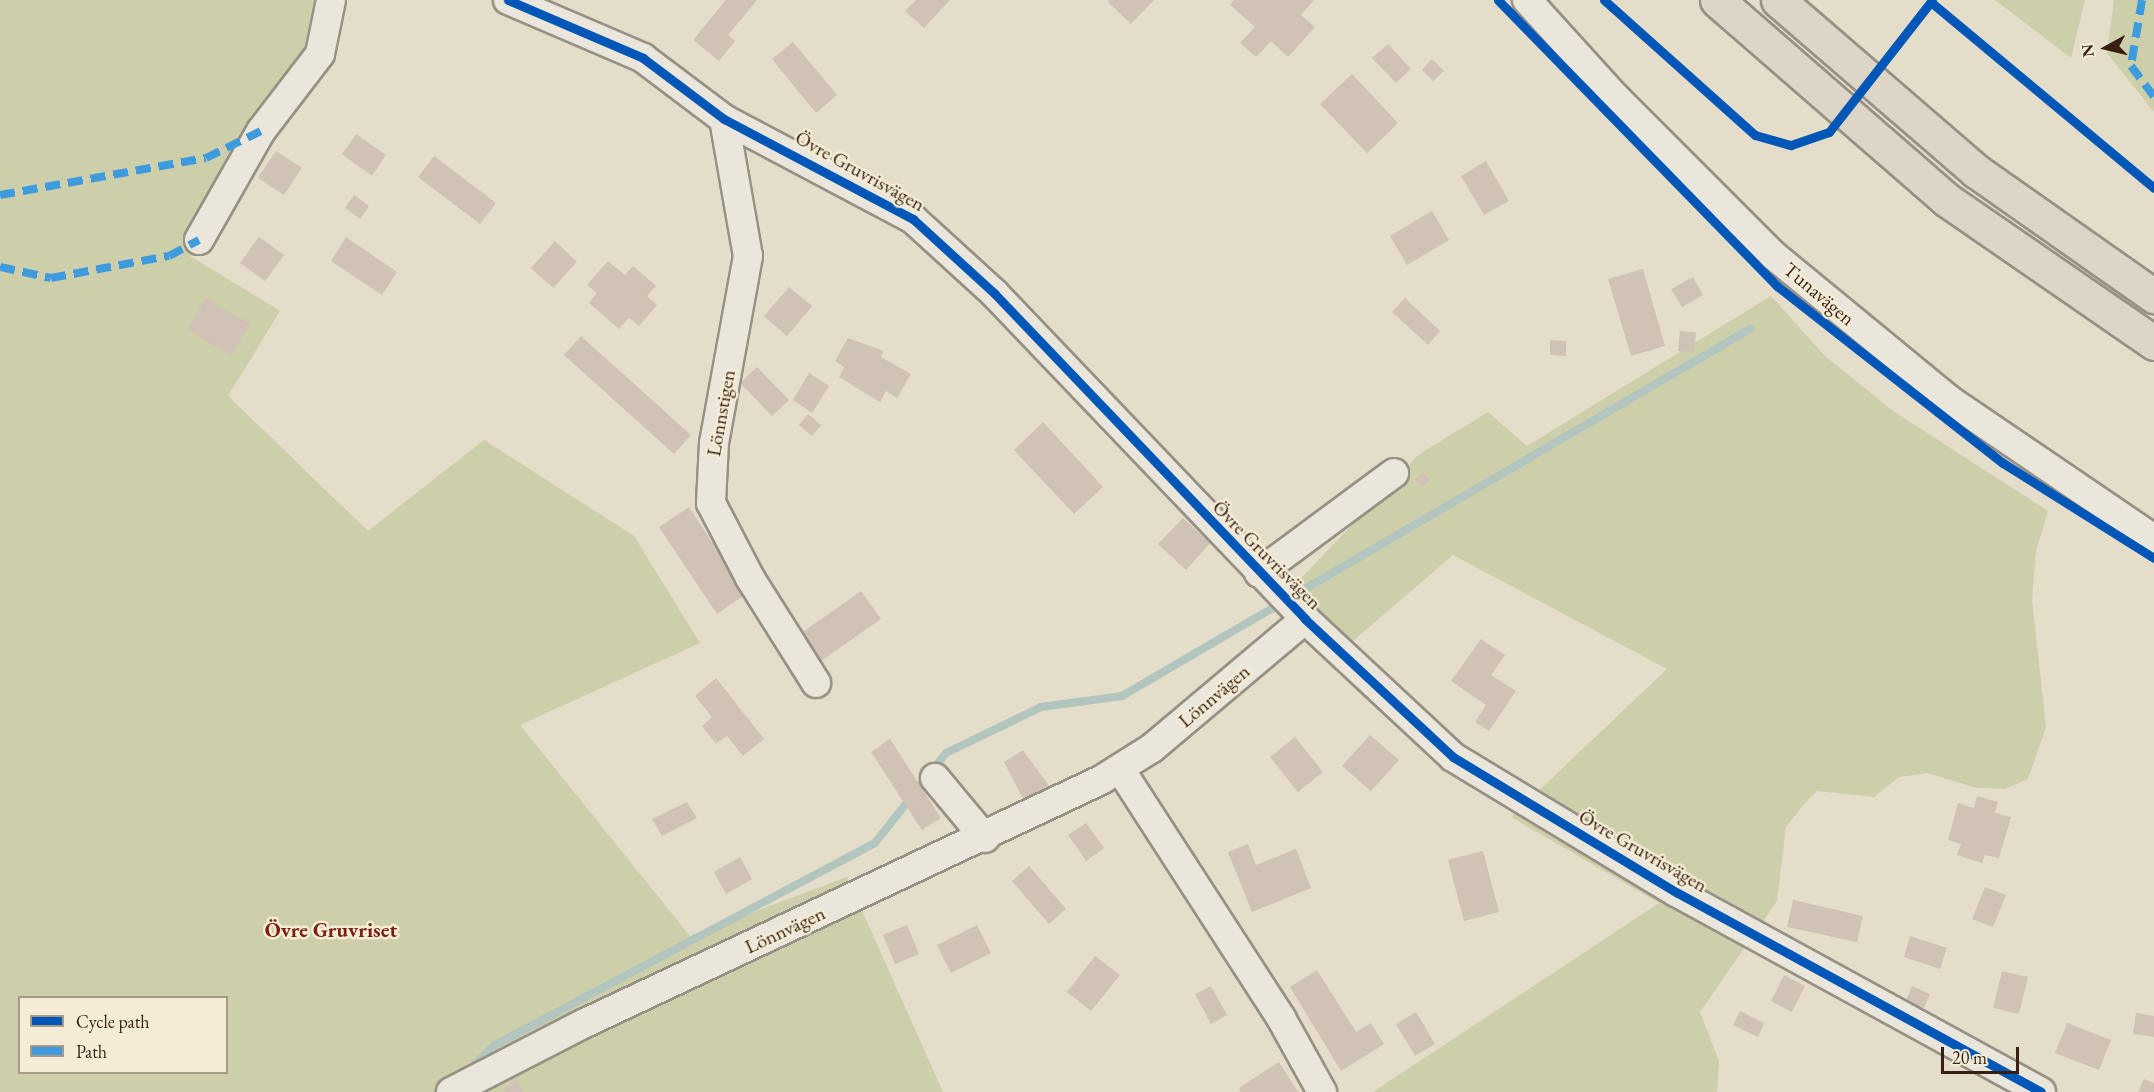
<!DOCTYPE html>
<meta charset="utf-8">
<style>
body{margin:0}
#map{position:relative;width:2154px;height:1092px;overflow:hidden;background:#e4ddca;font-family:"EB Garamond",serif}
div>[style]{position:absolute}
.green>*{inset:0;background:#cdceaa}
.stream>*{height:8px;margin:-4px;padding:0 4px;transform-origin:4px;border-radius:4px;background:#b2c5bf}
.building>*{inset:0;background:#d0c2b5}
.roads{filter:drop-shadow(2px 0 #979084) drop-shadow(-2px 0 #979084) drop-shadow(0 2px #979084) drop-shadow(0 -2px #979084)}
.minor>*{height:28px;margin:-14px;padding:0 14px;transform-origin:14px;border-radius:14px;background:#eae6dc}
.highway>*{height:33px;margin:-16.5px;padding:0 16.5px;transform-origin:16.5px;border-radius:16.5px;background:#ddd5c7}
.quiet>*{height:8px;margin-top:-4px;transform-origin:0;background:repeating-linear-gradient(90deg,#3e9bde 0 15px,transparent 0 23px)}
.cycleway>*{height:9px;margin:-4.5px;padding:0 4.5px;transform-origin:4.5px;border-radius:4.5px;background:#0057b8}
span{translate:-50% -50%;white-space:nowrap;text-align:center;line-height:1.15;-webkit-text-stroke:5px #f5ecd5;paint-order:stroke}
.street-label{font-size:20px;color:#371f13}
.neighbourhood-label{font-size:21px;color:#7a1f14;font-weight:700}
.legend{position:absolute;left:18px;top:996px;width:210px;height:78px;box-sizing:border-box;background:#f5ecd5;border:2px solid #a99a87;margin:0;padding:8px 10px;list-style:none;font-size:18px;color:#371f13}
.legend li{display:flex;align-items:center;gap:12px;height:30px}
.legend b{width:30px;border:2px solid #a99a87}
.north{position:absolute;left:2076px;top:18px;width:60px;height:60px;-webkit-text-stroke:4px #f5ecd5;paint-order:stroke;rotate:262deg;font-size:16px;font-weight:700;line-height:24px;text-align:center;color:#371f13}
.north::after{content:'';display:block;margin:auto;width:21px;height:27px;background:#371f13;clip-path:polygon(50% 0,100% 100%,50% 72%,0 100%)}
.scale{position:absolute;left:1941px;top:1047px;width:78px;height:27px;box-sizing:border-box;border:3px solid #371f13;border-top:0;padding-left:8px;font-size:18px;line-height:21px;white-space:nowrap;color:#371f13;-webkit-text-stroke:4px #f5ecd5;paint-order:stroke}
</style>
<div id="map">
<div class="green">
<div style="clip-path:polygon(evenodd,0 0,337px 0,190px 256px,280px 311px,228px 396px,368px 531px,484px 440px,634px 536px,700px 643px,520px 725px,690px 936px,847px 877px,943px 1092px,0 1092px,0 0,20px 998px,226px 998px,226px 1072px,20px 1072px,20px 998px)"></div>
<div style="clip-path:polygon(1995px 0,2085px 0,2071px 58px)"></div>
<div style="clip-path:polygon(2114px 0,2154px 0,2154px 112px,2107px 53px)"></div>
<div style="clip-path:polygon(1771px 296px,1825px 356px,1893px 411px,2048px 511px,2036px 551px,2032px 600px,2046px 727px,2028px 779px,2005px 789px,1977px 788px,1927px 773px,1899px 777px,1874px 797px,1817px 791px,1805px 803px,1786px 827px,1777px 901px,1700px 1012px,1719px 1061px,1717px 1092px,1373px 1092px,1659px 903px,1511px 817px,1667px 669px,1453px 555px,1346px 647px,1315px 618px,1296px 584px,1418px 455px,1488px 412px,1527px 446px)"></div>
</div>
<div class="stream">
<div style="left:1291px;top:597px;width:532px;rotate:-30.28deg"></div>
<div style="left:470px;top:1069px;width:35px;rotate:-44deg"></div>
<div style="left:495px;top:1045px;width:430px;rotate:-28deg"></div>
<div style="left:875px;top:843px;width:115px;rotate:-51.7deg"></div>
<div style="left:946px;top:753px;width:106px;rotate:-25.8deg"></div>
<div style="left:1041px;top:707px;width:82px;rotate:-7.7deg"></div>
<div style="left:1122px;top:696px;width:184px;rotate:-30.3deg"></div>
</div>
<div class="building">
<div style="clip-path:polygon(726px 0,757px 0,728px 35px,735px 41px,719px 61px,693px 40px)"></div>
<div style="clip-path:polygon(916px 0,950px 0,924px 28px,905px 11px)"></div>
<div style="clip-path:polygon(1154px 0,1131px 24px,1108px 2px,1110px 0)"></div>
<div style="clip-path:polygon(1234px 0,1314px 0,1301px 15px,1315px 27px,1288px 57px,1271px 41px,1256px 57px,1240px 43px,1255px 27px,1230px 5px)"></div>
<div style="clip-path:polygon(793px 42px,837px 95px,816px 113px,772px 59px)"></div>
<div style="clip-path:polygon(1388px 44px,1411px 69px,1396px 83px,1372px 58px)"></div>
<div style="clip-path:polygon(1432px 59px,1444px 71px,1433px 81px,1422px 70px)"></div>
<div style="clip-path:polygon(1352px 74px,1398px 123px,1367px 153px,1320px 104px)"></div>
<div style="clip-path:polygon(356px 134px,386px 155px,372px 176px,342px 154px)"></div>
<div style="clip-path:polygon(276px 151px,302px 168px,284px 195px,258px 178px)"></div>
<div style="clip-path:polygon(434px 156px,496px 203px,480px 224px,418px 177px)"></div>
<div style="clip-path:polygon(1486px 161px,1509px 201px,1484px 215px,1461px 176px)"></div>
<div style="clip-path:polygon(354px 195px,369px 206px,360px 219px,345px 208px)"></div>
<div style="clip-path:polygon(1432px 211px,1449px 240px,1407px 265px,1390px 236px)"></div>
<div style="clip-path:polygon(259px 237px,284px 255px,265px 281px,240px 263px)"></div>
<div style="clip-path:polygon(346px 237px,397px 272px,382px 295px,331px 261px)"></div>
<div style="clip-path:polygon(555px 241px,577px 262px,553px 288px,531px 268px)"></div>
<div style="clip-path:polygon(608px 261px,625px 275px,633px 266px,656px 286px,647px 296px,657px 305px,639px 326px,629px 318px,619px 329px,589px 303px,597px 293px,587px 285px)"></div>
<div style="clip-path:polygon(1643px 269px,1665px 346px,1631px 356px,1608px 279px)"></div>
<div style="clip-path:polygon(1693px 277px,1703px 295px,1682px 307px,1671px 289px)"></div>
<div style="clip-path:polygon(789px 287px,812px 306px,787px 336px,764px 316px)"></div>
<div style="clip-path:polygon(206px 298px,250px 324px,231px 356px,187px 329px)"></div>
<div style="clip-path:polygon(1405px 298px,1440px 331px,1428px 345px,1392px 312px)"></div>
<div style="clip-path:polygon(1680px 331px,1696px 332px,1694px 353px,1678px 351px)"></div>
<div style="clip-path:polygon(581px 336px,691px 435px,674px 454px,564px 355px)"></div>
<div style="clip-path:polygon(848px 338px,884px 351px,881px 357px,911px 374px,897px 398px,886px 391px,880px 402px,839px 377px,844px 367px,835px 361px)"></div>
<div style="clip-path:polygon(1550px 340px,1566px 341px,1566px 356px,1550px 355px)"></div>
<div style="clip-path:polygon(757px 367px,789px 400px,772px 416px,740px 383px)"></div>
<div style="clip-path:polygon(809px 373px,829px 386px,812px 413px,793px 400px)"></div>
<div style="clip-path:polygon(808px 414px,821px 425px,812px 436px,799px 425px)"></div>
<div style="clip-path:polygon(1043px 422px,1103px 487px,1074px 514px,1014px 450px)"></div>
<div style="clip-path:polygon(1423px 472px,1430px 480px,1423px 487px,1415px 479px)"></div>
<div style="clip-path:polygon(689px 507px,746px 594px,717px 614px,659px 527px)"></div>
<div style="clip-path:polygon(1183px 518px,1210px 543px,1186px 570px,1158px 544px)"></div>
<div style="clip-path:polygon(861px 591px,881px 619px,817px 664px,797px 636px)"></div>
<div style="clip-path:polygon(1481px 639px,1505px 655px,1491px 675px,1516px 691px,1489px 731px,1475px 722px,1486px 705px,1451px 681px)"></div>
<div style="clip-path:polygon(716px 678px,764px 739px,743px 756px,727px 736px,716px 744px,702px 726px,712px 717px,695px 696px)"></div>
<div style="clip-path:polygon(1370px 735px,1399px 760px,1371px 791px,1342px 766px)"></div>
<div style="clip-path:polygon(1295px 737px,1323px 772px,1298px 792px,1270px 757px)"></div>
<div style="clip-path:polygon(890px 739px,941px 818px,922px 830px,871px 752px)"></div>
<div style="clip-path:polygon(1023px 750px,1049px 786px,1024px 801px,1004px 762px)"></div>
<div style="clip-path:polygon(1977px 796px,1998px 802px,1995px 813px,2011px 817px,1999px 858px,1985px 855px,1982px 863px,1957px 855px,1961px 844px,1948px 840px,1958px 803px,1974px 808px)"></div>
<div style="clip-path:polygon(687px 802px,697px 818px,662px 836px,652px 819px)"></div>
<div style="clip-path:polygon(1086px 823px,1104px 848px,1086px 861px,1068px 835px)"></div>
<div style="clip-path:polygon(1248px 844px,1256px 865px,1296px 849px,1311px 888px,1252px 912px,1228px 852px)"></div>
<div style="clip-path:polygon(1483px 851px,1499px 912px,1464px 921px,1448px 860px)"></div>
<div style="clip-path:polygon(740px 857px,752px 879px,726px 894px,714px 872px)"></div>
<div style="clip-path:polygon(1029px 866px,1066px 909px,1049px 924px,1012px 881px)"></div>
<div style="clip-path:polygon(1985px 887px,2006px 895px,1993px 927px,1972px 919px)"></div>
<div style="clip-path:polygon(1793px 900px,1863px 916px,1857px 942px,1787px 927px)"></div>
<div style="clip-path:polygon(907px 925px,919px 954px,895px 964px,883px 935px)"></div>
<div style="clip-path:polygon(977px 925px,991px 953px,951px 973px,937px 945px)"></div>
<div style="clip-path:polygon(1910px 936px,1947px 948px,1940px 969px,1904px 957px)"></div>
<div style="clip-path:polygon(1095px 956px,1120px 975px,1091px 1011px,1067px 992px)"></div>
<div style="clip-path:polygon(1317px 970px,1356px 1032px,1371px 1023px,1384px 1044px,1341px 1071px,1290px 987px)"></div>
<div style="clip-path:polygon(2002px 971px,2028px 977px,2019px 1014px,1993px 1008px)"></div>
<div style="clip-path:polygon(1784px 975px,1805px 986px,1792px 1012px,1771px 1001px)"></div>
<div style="clip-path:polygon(1211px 986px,1227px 1015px,1211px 1024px,1195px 994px)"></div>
<div style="clip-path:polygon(1912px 986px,1930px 994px,1924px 1008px,1906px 1001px)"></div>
<div style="clip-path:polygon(1740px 1011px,1764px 1023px,1758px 1037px,1733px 1025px)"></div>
<div style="clip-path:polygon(1416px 1012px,1435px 1044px,1415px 1056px,1396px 1024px)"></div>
<div style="clip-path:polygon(2136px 1013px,2154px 1016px,2154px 1037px,2133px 1034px)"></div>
<div style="clip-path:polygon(2067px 1023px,2111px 1040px,2099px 1070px,2055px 1053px)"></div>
<div style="clip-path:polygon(1279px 1062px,1298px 1092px,1241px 1092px,1239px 1088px)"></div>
<div style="clip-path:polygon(2144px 1079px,2154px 1083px,2154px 1092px,2138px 1092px)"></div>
<div style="clip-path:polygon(516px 1080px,524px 1092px,505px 1092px,503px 1089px)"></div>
</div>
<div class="roads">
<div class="minor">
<div style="left:508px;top:0;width:147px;rotate:23.2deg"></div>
<div style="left:643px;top:58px;width:101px;rotate:37deg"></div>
<div style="left:724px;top:119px;width:214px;rotate:27.9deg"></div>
<div style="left:913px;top:219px;width:110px;rotate:42.4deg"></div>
<div style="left:994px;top:293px;width:451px;rotate:46.3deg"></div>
<div style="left:1305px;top:619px;width:202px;rotate:43deg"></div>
<div style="left:1453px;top:757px;width:261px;rotate:31.2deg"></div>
<div style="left:1676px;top:892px;width:416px;rotate:28.7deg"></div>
<div style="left:1527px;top:0;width:131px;rotate:47.8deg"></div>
<div style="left:1615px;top:97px;width:223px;rotate:45deg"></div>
<div style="left:1773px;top:255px;width:227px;rotate:39.4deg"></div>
<div style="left:1948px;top:399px;width:249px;rotate:34.2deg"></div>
<div style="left:724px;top:119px;width:139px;rotate:80.1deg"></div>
<div style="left:748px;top:256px;width:190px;rotate:100.3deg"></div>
<div style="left:714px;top:443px;width:60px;rotate:92.9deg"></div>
<div style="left:711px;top:503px;width:85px;rotate:62.5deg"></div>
<div style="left:750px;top:578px;width:124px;rotate:57.8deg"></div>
<div style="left:199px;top:240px;width:125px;rotate:-60.4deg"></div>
<div style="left:261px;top:131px;width:97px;rotate:-52.5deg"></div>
<div style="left:320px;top:54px;width:55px;rotate:-78.5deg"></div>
<div style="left:1259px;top:573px;width:168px;rotate:-36.5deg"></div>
<div style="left:1120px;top:769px;width:297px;rotate:57.1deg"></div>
<div style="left:1281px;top:1018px;width:85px;rotate:61deg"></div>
<div style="left:935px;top:778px;width:78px;rotate:50.2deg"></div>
<div style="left:451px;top:1092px;width:148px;rotate:-27.3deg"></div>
<div style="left:583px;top:1024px;width:573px;rotate:-25.22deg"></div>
<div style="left:1101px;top:780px;width:60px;rotate:-32.1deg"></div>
<div style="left:1152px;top:748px;width:200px;rotate:-40.1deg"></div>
</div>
<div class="highway">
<div style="left:1717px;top:0;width:305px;rotate:41deg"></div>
<div style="left:1947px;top:200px;width:252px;rotate:34.6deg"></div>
<div style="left:1778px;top:0;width:262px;rotate:40.8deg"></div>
<div style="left:1976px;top:171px;width:218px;rotate:35.1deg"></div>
</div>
</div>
<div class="quiet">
<div style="left:2142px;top:0;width:67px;rotate:99.5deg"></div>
<div style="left:2131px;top:66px;width:38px;rotate:53deg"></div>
<div style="left:0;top:195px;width:209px;rotate:-10.2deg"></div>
<div style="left:206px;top:158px;width:61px;rotate:-26.1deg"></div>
<div style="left:0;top:267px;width:52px;rotate:12.2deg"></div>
<div style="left:51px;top:278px;width:120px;rotate:-10.6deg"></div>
<div style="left:169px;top:256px;width:34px;rotate:-28deg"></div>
</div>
<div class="cycleway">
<div style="left:508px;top:0;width:147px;rotate:23.2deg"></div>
<div style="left:643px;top:58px;width:101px;rotate:37deg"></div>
<div style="left:724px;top:119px;width:214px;rotate:27.9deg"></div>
<div style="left:913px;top:219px;width:110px;rotate:42.4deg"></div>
<div style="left:994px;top:293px;width:451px;rotate:46.3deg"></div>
<div style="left:1305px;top:619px;width:202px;rotate:43deg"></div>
<div style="left:1453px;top:757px;width:261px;rotate:31.2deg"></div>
<div style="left:1676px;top:892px;width:416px;rotate:28.7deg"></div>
<div style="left:1498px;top:0;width:400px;rotate:45.7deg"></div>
<div style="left:1777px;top:286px;width:287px;rotate:38.1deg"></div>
<div style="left:2003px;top:463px;width:178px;rotate:32.2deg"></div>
<div style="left:1604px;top:0;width:203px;rotate:41.8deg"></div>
<div style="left:1755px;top:135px;width:37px;rotate:16deg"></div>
<div style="left:1791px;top:145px;width:40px;rotate:-18.9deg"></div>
<div style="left:1829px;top:132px;width:167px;rotate:-52deg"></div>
<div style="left:1932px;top:3px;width:289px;rotate:39.8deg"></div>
</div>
<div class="street-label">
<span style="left:860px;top:171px;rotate:29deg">Övre Gruvrisvägen</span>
<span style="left:1819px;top:294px;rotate:40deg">Tunavägen</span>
<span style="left:721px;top:413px;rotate:-80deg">Lönnstigen</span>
<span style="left:1267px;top:555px;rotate:45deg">Övre Gruvrisvägen</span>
<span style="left:1214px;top:696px;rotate:-40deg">Lönnvägen</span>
<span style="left:1643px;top:851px;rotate:30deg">Övre Gruvrisvägen</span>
<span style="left:785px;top:930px;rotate:-25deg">Lönnvägen</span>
</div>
<div class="neighbourhood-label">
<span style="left:331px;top:930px">Övre Gruvriset</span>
</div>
<ul class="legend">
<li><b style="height:8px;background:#0057b8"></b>Cycle path</li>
<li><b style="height:8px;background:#3e9bde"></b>Path</li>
</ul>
<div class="north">N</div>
<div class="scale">20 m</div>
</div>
